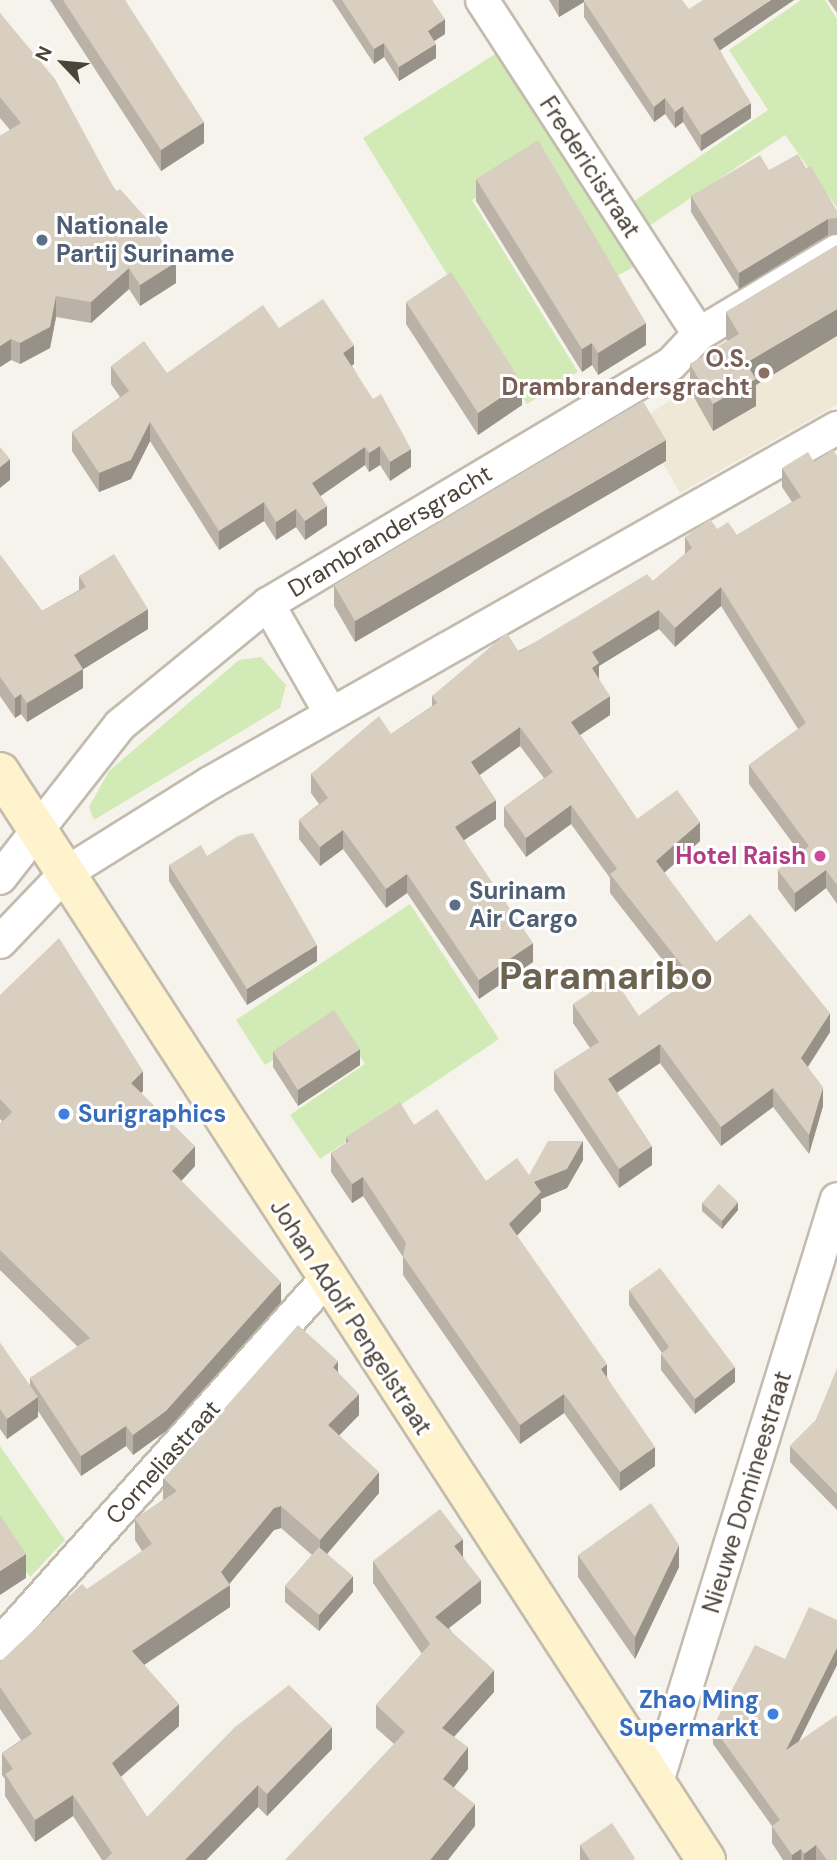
<!DOCTYPE html>
<style>
body{margin:0}
#map{position:relative;width:837px;height:1860px;overflow:hidden;background:#f6f3ec;font-family:"DM Sans",sans-serif}
div>[style]{position:absolute}
.education>*{inset:0;background:#efe8d6}
.green>*{inset:0;background:#d2eab5}
.roads{filter:drop-shadow(2px 0 #c2bbae) drop-shadow(-2px 0 #c2bbae) drop-shadow(0 2px #c2bbae) drop-shadow(0 -2px #c2bbae)}
.street>*{height:32px;margin:-16px;padding:0 16px;transform-origin:16px;border-radius:16px;background:#fff}
.secondary>*{height:38px;margin:-19px;padding:0 19px;transform-origin:19px;border-radius:19px;background:#fff3cd}
.wall>*{inset:0;background:#bab2a6}
.shaded-wall>*{inset:0;background:#979187}
.building>*{inset:0;background:#d8cfc1}
.dots>*{width:19px;height:19px;translate:-50% -50%;box-sizing:border-box;border:4px solid #fff;border-radius:50%}
span{translate:-50% -50%;white-space:nowrap;text-align:center;line-height:1.15;-webkit-text-stroke:6px #fff;paint-order:stroke}
.street-label{font-size:24px;color:#4b4439}
.service-label{font-size:24px;color:#4e5e75;font-weight:700}
.left{translate:0 -50%;text-align:left}
.education-label{font-size:24px;color:#785e54;font-weight:700}
.right{translate:-100% -50%;text-align:right}
.hotel-label{font-size:24px;color:#b23c85;font-weight:700}
.shop-label{font-size:24px;color:#366cbe;font-weight:700}
.town-label{font-size:38px;color:#6e6250;font-weight:700}
.north{position:absolute;left:28px;top:28px;width:70px;height:70px;-webkit-text-stroke:5px #fff;paint-order:stroke;rotate:296deg;font-size:19px;font-weight:700;line-height:28px;text-align:center;color:#4b4439}
.north::after{content:'';display:block;margin:auto;width:24px;height:32px;background:#4b4439;clip-path:polygon(50% 0,100% 100%,50% 72%,0 100%)}
</style>
<div id="map">
<div class="education">
<div style="clip-path:polygon(837px 265px,837px 405px,680px 493px,639px 421px,684px 391px,700px 355px,722px 334px)"></div>
</div>
<div class="green">
<div style="clip-path:polygon(801px 0,825px 0,837px 19px,837px 208px,785px 135px,646px 228px,631px 203px,768px 110px,729px 50px)"></div>
<div style="clip-path:polygon(500px 51px,639px 264px,613px 278px,538px 160px,472px 200px,578px 372px,527px 404px,363px 138px)"></div>
<div style="clip-path:polygon(261px 657px,286px 685px,280px 708px,94px 820px,89px 807px,109px 771px,239px 660px)"></div>
<div style="clip-path:polygon(410px 904px,499px 1039px,320px 1159px,290px 1115px,365px 1064px,335px 1020px,265px 1065px,236px 1020px)"></div>
<div style="clip-path:polygon(0 1446px,65px 1540px,30px 1577px,0 1533px)"></div>
</div>
<div class="roads">
<div class="street">
<div style="left:482px;top:0;width:398px;rotate:57deg"></div>
<div style="left:268px;top:604px;width:127px;rotate:60.2deg"></div>
<div style="left:0;top:878px;width:194px;rotate:-51.9deg"></div>
<div style="left:120px;top:725px;width:191px;rotate:-39.3deg"></div>
<div style="left:268px;top:604px;width:469px;rotate:-30.8deg"></div>
<div style="left:671px;top:364px;width:41px;rotate:-47deg"></div>
<div style="left:699px;top:334px;width:161px;rotate:-31deg"></div>
<div style="left:0;top:942px;width:95px;rotate:-46.3deg"></div>
<div style="left:66px;top:873px;width:170px;rotate:-32deg"></div>
<div style="left:210px;top:783px;width:721px;rotate:-29.52deg"></div>
<div style="left:0;top:1644px;width:489px;rotate:-48.2deg"></div>
<div style="left:656px;top:1785px;width:613px;rotate:-72.84deg"></div>
</div>
<div class="secondary">
<div style="left:0;top:772px;width:1297px;rotate:57.02deg"></div>
</div>
</div>
<div class="wall">
<div style="clip-path:polygon(50px 0,125px 0,204px 143px,161px 171px)"></div>
<div style="clip-path:polygon(332px 0,432px 0,445px 34px,434px 41px,436px 58px,399px 81px,384px 57px,374px 64px)"></div>
<div style="clip-path:polygon(549px 0,584px 0,584px 2px,559px 17px)"></div>
<div style="clip-path:polygon(794px 0,720px 50px,751px 118px,701px 151px,683px 122px,675px 128px,665px 114px,654px 122px,584px 17px,584px 1px,689px 9px)"></div>
<div style="clip-path:polygon(828px 0,837px 0,837px 13px)"></div>
<div style="clip-path:polygon(0 13px,176px 283px,140px 306px,129px 289px,91px 323px,56px 317px,50px 348px,20px 364px,11px 360px,0 367px,0 136px,10px 130px,0 118px)"></div>
<div style="clip-path:polygon(806px 168px,837px 211px,837px 234px,828px 235px,739px 289px,691px 212px,691px 196px,769px 170px)"></div>
<div style="clip-path:polygon(476px 179px,646px 345px,598px 375px,592px 365px,582px 372px,476px 201px)"></div>
<div style="clip-path:polygon(837px 245px,756px 385px,756px 406px,713px 431px,690px 390px,690px 364px,728px 341px,726px 339px,726px 312px)"></div>
<div style="clip-path:polygon(406px 302px,522px 405px,478px 435px,406px 324px)"></div>
<div style="clip-path:polygon(279px 328px,354px 364px,352px 366px,411px 467px,390px 481px,380px 465px,369px 472px,365px 465px,320px 496px,327px 525px,305px 540px,296px 527px,276px 540px,264px 521px,219px 550px,150px 441px,131px 479px,99px 492px,72px 451px,72px 432px,120px 397px,111px 384px,111px 366px,167px 373px)"></div>
<div style="clip-path:polygon(837px 456px,837px 904px,826px 888px,795px 912px,778px 889px,778px 870px,800px 853px,749px 784px,749px 765px,798px 729px,721px 606px,675px 647px,659px 629px,599px 666px,599px 679px,610px 715px,580px 735px,637px 819px,700px 841px,664px 873px,716px 942px,830px 1032px,808px 1067px,823px 1106px,809px 1154px,773px 1107px,721px 1146px,660px 1063px,617px 1093px,652px 1165px,619px 1188px,554px 1090px,554px 1071px,590px 1048px,573px 1023px,573px 1004px,639px 1016px,682px 985px,610px 893px,610px 878px,571px 824px,526px 857px,504px 826px,504px 807px,544px 778px,520px 746px,480px 775px,496px 819px,464px 840px,533px 962px,479px 999px,407px 893px,386px 908px,343px 849px,320px 866px,299px 839px,299px 820px,319px 804px,311px 793px,311px 774px,391px 734px,432px 706px,432px 696px,653px 581px,685px 554px,685px 537px,717px 529px,737px 535px,792px 502px,782px 487px,782px 468px,814px 462px)"></div>
<div style="clip-path:polygon(666px 461px,355px 642px,334px 606px,334px 585px)"></div>
<div style="clip-path:polygon(0 555px,42px 611px,79px 590px,79px 576px,148px 629px,83px 669px,83px 688px,27px 722px,21px 714px,15px 718px,0 696px)"></div>
<div style="clip-path:polygon(207px 856px,317px 961px,247px 1005px,169px 881px,169px 865px)"></div>
<div style="clip-path:polygon(0 995px,143px 1091px,141px 1093px,195px 1166px,181px 1181px,281px 1302px,166px 1431px,133px 1455px,126px 1446px,81px 1476px,38px 1411px,38px 1417px,7px 1439px,0 1429px,0 1343px,30px 1386px,30px 1378px,78px 1347px,0 1270px,0 1124px,2px 1121px,0 1119px)"></div>
<div style="clip-path:polygon(273px 1051px,360px 1065px,298px 1106px,273px 1067px)"></div>
<div style="clip-path:polygon(414px 1125px,486px 1181px,529px 1175px,583px 1160px,567px 1188px,541px 1199px,541px 1211px,517px 1236px,607px 1377px,655px 1466px,620px 1491px,564px 1413px,520px 1444px,403px 1275px,403px 1257px,363px 1196px,352px 1203px,331px 1172px,331px 1153px,346px 1143px,346px 1137px)"></div>
<div style="clip-path:polygon(702px 1203px,738px 1210px,722px 1229px,702px 1211px)"></div>
<div style="clip-path:polygon(629px 1290px,735px 1382px,695px 1414px,661px 1370px,661px 1354px,662px 1353px,629px 1305px)"></div>
<div style="clip-path:polygon(837px 1369px,837px 1510px,790px 1462px,790px 1446px,816px 1420px)"></div>
<div style="clip-path:polygon(338px 1372px,359px 1415px,339px 1435px,379px 1493px,327px 1554px,353px 1592px,319px 1631px,285px 1602px,285px 1586px,312px 1555px,281px 1528px,274px 1530px,229px 1584px,230px 1607px,144px 1665px,179px 1726px,121px 1777px,147px 1817px,332px 1749px,267px 1816px,258px 1807px,206px 1860px,102px 1860px,73px 1816px,35px 1842px,5px 1796px,5px 1779px,2px 1775px,2px 1753px,21px 1740px,0 1709px,0 1662px,142px 1551px,135px 1540px,135px 1519px,163px 1500px,163px 1478px)"></div>
<div style="clip-path:polygon(578px 1555px,679px 1567px,635px 1659px,578px 1577px)"></div>
<div style="clip-path:polygon(463px 1557px,481px 1603px,449px 1628px,494px 1692px,454px 1737px,468px 1769px,454px 1787px,475px 1826px,394px 1744px,376px 1728px,376px 1705px,422px 1654px,373px 1583px,373px 1561px)"></div>
<div style="clip-path:polygon(837px 1620px,837px 1665px,799px 1741px,837px 1860px,783px 1860px,772px 1843px,772px 1826px,713px 1744px,713px 1727px,785px 1659px)"></div>
<div style="clip-path:polygon(580px 1845px,635px 1860px,580px 1860px)"></div>
</div>
<div class="shaded-wall">
<div style="clip-path:polygon(559px 0,584px 0,584px 2px,559px 17px)"></div>
<div style="clip-path:polygon(771px 0,794px 0,713px 55px,713px 39px)"></div>
<div style="clip-path:polygon(445px 19px,445px 34px,428px 45px,428px 31px)"></div>
<div style="clip-path:polygon(384px 43px,384px 57px,374px 64px,374px 49px)"></div>
<div style="clip-path:polygon(436px 44px,436px 58px,399px 81px,399px 67px)"></div>
<div style="clip-path:polygon(665px 98px,665px 114px,654px 122px,654px 107px)"></div>
<div style="clip-path:polygon(751px 103px,751px 118px,701px 151px,701px 135px)"></div>
<div style="clip-path:polygon(683px 106px,683px 122px,675px 128px,675px 112px)"></div>
<div style="clip-path:polygon(204px 122px,204px 143px,161px 171px,161px 150px)"></div>
<div style="clip-path:polygon(828px 219px,828px 235px,739px 289px,739px 273px)"></div>
<div style="clip-path:polygon(176px 262px,176px 283px,140px 306px,140px 285px)"></div>
<div style="clip-path:polygon(129px 268px,129px 289px,91px 323px,91px 302px)"></div>
<div style="clip-path:polygon(56px 296px,56px 317px,50px 348px,20px 364px,20px 343px)"></div>
<div style="clip-path:polygon(837px 309px,837px 336px,756px 385px,756px 406px,713px 431px,713px 404px,746px 363px)"></div>
<div style="clip-path:polygon(646px 323px,646px 345px,598px 375px,598px 353px)"></div>
<div style="clip-path:polygon(11px 339px,11px 360px,0 367px,0 346px)"></div>
<div style="clip-path:polygon(592px 343px,592px 365px,582px 372px,582px 349px)"></div>
<div style="clip-path:polygon(354px 345px,354px 364px,343px 371px,343px 353px)"></div>
<div style="clip-path:polygon(522px 383px,522px 405px,478px 435px,478px 413px)"></div>
<div style="clip-path:polygon(150px 422px,150px 441px,131px 479px,99px 492px,99px 473px)"></div>
<div style="clip-path:polygon(666px 440px,666px 461px,355px 642px,355px 621px)"></div>
<div style="clip-path:polygon(380px 446px,380px 465px,369px 472px,369px 453px)"></div>
<div style="clip-path:polygon(365px 447px,365px 465px,312px 502px,312px 483px)"></div>
<div style="clip-path:polygon(411px 449px,411px 467px,390px 481px,390px 462px)"></div>
<div style="clip-path:polygon(10px 459px,10px 480px,0 488px,0 467px)"></div>
<div style="clip-path:polygon(264px 502px,264px 521px,219px 550px,219px 531px)"></div>
<div style="clip-path:polygon(327px 506px,327px 525px,305px 540px,305px 521px)"></div>
<div style="clip-path:polygon(296px 509px,296px 527px,276px 540px,276px 522px)"></div>
<div style="clip-path:polygon(721px 587px,721px 606px,675px 647px,675px 628px)"></div>
<div style="clip-path:polygon(148px 609px,148px 629px,74px 675px,74px 655px)"></div>
<div style="clip-path:polygon(659px 610px,659px 629px,599px 666px,599px 682px,592px 687px,592px 652px)"></div>
<div style="clip-path:polygon(83px 669px,83px 688px,27px 722px,27px 703px)"></div>
<div style="clip-path:polygon(21px 694px,21px 714px,15px 718px,15px 698px)"></div>
<div style="clip-path:polygon(610px 696px,610px 715px,571px 741px,571px 722px)"></div>
<div style="clip-path:polygon(520px 727px,520px 746px,471px 781px,471px 762px)"></div>
<div style="clip-path:polygon(496px 800px,496px 819px,455px 846px,455px 827px)"></div>
<div style="clip-path:polygon(571px 805px,571px 824px,526px 857px,526px 838px)"></div>
<div style="clip-path:polygon(700px 822px,700px 841px,656px 880px,656px 861px)"></div>
<div style="clip-path:polygon(343px 830px,343px 849px,320px 866px,320px 847px)"></div>
<div style="clip-path:polygon(826px 870px,826px 888px,795px 912px,795px 893px)"></div>
<div style="clip-path:polygon(407px 874px,407px 893px,386px 908px,386px 889px)"></div>
<div style="clip-path:polygon(533px 943px,533px 962px,479px 999px,479px 980px)"></div>
<div style="clip-path:polygon(317px 945px,317px 961px,247px 1005px,247px 989px)"></div>
<div style="clip-path:polygon(830px 1013px,830px 1032px,801px 1077px,801px 1058px)"></div>
<div style="clip-path:polygon(660px 1044px,660px 1063px,608px 1098px,608px 1079px)"></div>
<div style="clip-path:polygon(360px 1049px,360px 1065px,298px 1106px,298px 1090px)"></div>
<div style="clip-path:polygon(143px 1071px,143px 1091px,131px 1103px,131px 1083px)"></div>
<div style="clip-path:polygon(823px 1087px,823px 1106px,809px 1154px,809px 1135px)"></div>
<div style="clip-path:polygon(773px 1088px,773px 1107px,721px 1146px,721px 1127px)"></div>
<div style="clip-path:polygon(583px 1141px,583px 1160px,567px 1188px,541px 1199px,541px 1211px,509px 1243px,509px 1224px,534px 1182px)"></div>
<div style="clip-path:polygon(195px 1146px,195px 1166px,172px 1191px,172px 1171px)"></div>
<div style="clip-path:polygon(652px 1146px,652px 1165px,619px 1188px,619px 1169px)"></div>
<div style="clip-path:polygon(363px 1177px,363px 1196px,352px 1203px,352px 1184px)"></div>
<div style="clip-path:polygon(738px 1202px,738px 1210px,722px 1229px,722px 1221px)"></div>
<div style="clip-path:polygon(281px 1282px,281px 1302px,166px 1431px,133px 1455px,133px 1435px)"></div>
<div style="clip-path:polygon(338px 1361px,338px 1382px,333px 1367px)"></div>
<div style="clip-path:polygon(607px 1364px,607px 1383px,601px 1369px)"></div>
<div style="clip-path:polygon(735px 1367px,735px 1382px,695px 1414px,695px 1399px)"></div>
<div style="clip-path:polygon(359px 1394px,359px 1415px,328px 1447px,328px 1425px)"></div>
<div style="clip-path:polygon(564px 1394px,564px 1413px,520px 1444px,520px 1425px)"></div>
<div style="clip-path:polygon(38px 1397px,38px 1417px,7px 1439px,7px 1419px)"></div>
<div style="clip-path:polygon(126px 1426px,126px 1446px,81px 1476px,81px 1456px)"></div>
<div style="clip-path:polygon(655px 1447px,655px 1466px,620px 1491px,620px 1472px)"></div>
<div style="clip-path:polygon(379px 1472px,379px 1493px,320px 1562px,320px 1540px)"></div>
<div style="clip-path:polygon(281px 1506px,281px 1528px,274px 1530px,226px 1588px,230px 1585px,230px 1607px,132px 1673px,132px 1651px,221px 1572px,274px 1508px)"></div>
<div style="clip-path:polygon(463px 1539px,463px 1561px,454px 1546px)"></div>
<div style="clip-path:polygon(679px 1545px,679px 1567px,635px 1659px,635px 1637px)"></div>
<div style="clip-path:polygon(26px 1554px,26px 1578px,0 1595px,0 1571px)"></div>
<div style="clip-path:polygon(353px 1576px,353px 1592px,319px 1631px,319px 1615px)"></div>
<div style="clip-path:polygon(481px 1580px,481px 1603px,435px 1639px,435px 1617px)"></div>
<div style="clip-path:polygon(837px 1648px,837px 1665px,786px 1767px,786px 1750px)"></div>
<div style="clip-path:polygon(494px 1670px,494px 1692px,442px 1750px,442px 1728px)"></div>
<div style="clip-path:polygon(179px 1704px,179px 1726px,112px 1784px,112px 1763px)"></div>
<div style="clip-path:polygon(332px 1727px,332px 1749px,267px 1816px,267px 1794px)"></div>
<div style="clip-path:polygon(468px 1747px,468px 1769px,443px 1801px,443px 1779px)"></div>
<div style="clip-path:polygon(258px 1785px,258px 1807px,206px 1860px,185px 1860px)"></div>
<div style="clip-path:polygon(73px 1795px,73px 1816px,35px 1842px,35px 1820px)"></div>
<div style="clip-path:polygon(475px 1804px,475px 1826px,448px 1860px,430px 1860px)"></div>
<div style="clip-path:polygon(816px 1845px,816px 1860px,804px 1860px,804px 1854px)"></div>
<div style="clip-path:polygon(801px 1849px,801px 1860px,792px 1860px,792px 1855px)"></div>
</div>
<div class="building">
<div style="clip-path:polygon(63px 0,125px 0,204px 122px,161px 150px)"></div>
<div style="clip-path:polygon(342px 0,432px 0,445px 19px,428px 31px,436px 44px,399px 67px,384px 43px,374px 49px)"></div>
<div style="clip-path:polygon(585px 0,682px 0,689px 9px,703px 0,771px 0,713px 39px,751px 103px,701px 135px,683px 106px,675px 112px,665px 98px,654px 107px,584px 1px)"></div>
<div style="clip-path:polygon(0 13px,55px 79px,116px 192px,120px 189px,147px 219px,176px 262px,140px 285px,129px 268px,91px 302px,56px 296px,50px 327px,20px 343px,11px 339px,0 346px,0 136px,21px 123px,0 97px)"></div>
<div style="clip-path:polygon(538px 140px,646px 323px,598px 353px,592px 343px,582px 349px,476px 179px)"></div>
<div style="clip-path:polygon(798px 154px,806px 168px,811px 166px,837px 211px,837px 218px,828px 219px,739px 273px,691px 196px,760px 155px,769px 170px)"></div>
<div style="clip-path:polygon(837px 245px,837px 309px,746px 363px,756px 379px,713px 404px,690px 364px,739px 334px,726px 312px)"></div>
<div style="clip-path:polygon(451px 272px,522px 383px,478px 413px,406px 302px)"></div>
<div style="clip-path:polygon(323px 299px,354px 345px,343px 353px,373px 399px,381px 394px,411px 449px,390px 462px,380px 446px,369px 453px,365px 447px,312px 483px,327px 506px,305px 521px,296px 509px,276px 522px,264px 502px,219px 531px,150px 422px,131px 460px,99px 473px,72px 432px,129px 391px,111px 366px,144px 341px,167px 373px,263px 305px,279px 328px)"></div>
<div style="clip-path:polygon(643px 401px,666px 440px,355px 621px,334px 585px)"></div>
<div style="clip-path:polygon(0 447px,10px 459px,0 467px)"></div>
<div style="clip-path:polygon(833px 450px,837px 456px,837px 885px,826px 870px,795px 893px,778px 870px,809px 846px,749px 765px,806px 723px,721px 587px,675px 628px,659px 610px,592px 652px,599px 663px,592px 668px,610px 696px,571px 722px,637px 819px,677px 790px,700px 822px,656px 861px,716px 942px,750px 914px,830px 1013px,801px 1058px,823px 1087px,809px 1135px,773px 1088px,721px 1127px,660px 1044px,608px 1079px,652px 1146px,619px 1169px,554px 1071px,599px 1042px,573px 1004px,613px 977px,639px 1016px,692px 978px,610px 874px,617px 869px,571px 805px,526px 838px,504px 807px,553px 772px,520px 727px,471px 762px,496px 800px,455px 827px,533px 943px,479px 980px,407px 874px,386px 889px,343px 830px,320px 847px,299px 820px,328px 798px,311px 774px,379px 716px,391px 734px,437px 703px,432px 696px,507px 633px,519px 652px,647px 574px,653px 581px,692px 548px,685px 537px,710px 519px,717px 529px,728px 522px,737px 535px,801px 497px,782px 468px,808px 452px,814px 462px)"></div>
<div style="clip-path:polygon(114px 554px,148px 609px,74px 655px,83px 669px,27px 703px,21px 694px,15px 698px,0 677px,0 555px,42px 611px,86px 587px,79px 576px)"></div>
<div style="clip-path:polygon(253px 833px,317px 945px,247px 989px,169px 865px,201px 845px,207px 856px,238px 836px)"></div>
<div style="clip-path:polygon(59px 938px,143px 1071px,131px 1083px,195px 1146px,172px 1171px,281px 1282px,166px 1411px,133px 1435px,126px 1426px,81px 1456px,30px 1378px,90px 1338px,0 1250px,0 1124px,12px 1112px,0 1099px,0 995px)"></div>
<div style="clip-path:polygon(334px 1010px,360px 1049px,298px 1090px,273px 1051px)"></div>
<div style="clip-path:polygon(400px 1102px,414px 1125px,437px 1109px,486px 1181px,517px 1158px,529px 1175px,548px 1141px,583px 1141px,567px 1169px,534px 1182px,541px 1192px,509px 1224px,607px 1364px,601px 1369px,655px 1447px,620px 1472px,564px 1394px,520px 1425px,403px 1256px,406px 1243px,363px 1177px,352px 1184px,331px 1153px,349px 1141px,346px 1137px)"></div>
<div style="clip-path:polygon(719px 1184px,738px 1202px,722px 1221px,702px 1203px)"></div>
<div style="clip-path:polygon(660px 1268px,735px 1367px,695px 1399px,661px 1354px,669px 1347px,629px 1290px)"></div>
<div style="clip-path:polygon(298px 1325px,338px 1361px,333px 1367px,359px 1394px,328px 1425px,379px 1472px,320px 1540px,281px 1506px,274px 1508px,221px 1572px,230px 1585px,132px 1651px,179px 1704px,112px 1763px,147px 1817px,235px 1727px,289px 1685px,332px 1727px,267px 1794px,258px 1785px,185px 1860px,105px 1860px,112px 1853px,73px 1795px,35px 1820px,5px 1774px,13px 1769px,2px 1753px,32px 1734px,0 1687px,0 1662px,82px 1584px,87px 1589px,152px 1544px,135px 1519px,177px 1491px,163px 1478px)"></div>
<div style="clip-path:polygon(0 1343px,38px 1397px,7px 1419px,0 1409px)"></div>
<div style="clip-path:polygon(837px 1369px,837px 1494px,790px 1446px,816px 1420px)"></div>
<div style="clip-path:polygon(651px 1503px,679px 1545px,635px 1637px,578px 1555px)"></div>
<div style="clip-path:polygon(440px 1509px,463px 1539px,454px 1546px,481px 1580px,435px 1617px,494px 1670px,442px 1728px,468px 1747px,443px 1779px,475px 1804px,430px 1860px,285px 1860px,405px 1732px,376px 1705px,430px 1644px,373px 1561px)"></div>
<div style="clip-path:polygon(0 1515px,26px 1554px,0 1571px)"></div>
<div style="clip-path:polygon(319px 1547px,353px 1576px,319px 1615px,285px 1586px)"></div>
<div style="clip-path:polygon(809px 1607px,837px 1620px,837px 1648px,786px 1750px,837px 1715px,837px 1860px,827px 1860px,816px 1845px,804px 1854px,801px 1849px,792px 1855px,772px 1826px,780px 1820px,713px 1727px,755px 1645px,785px 1659px)"></div>
<div style="clip-path:polygon(612px 1823px,635px 1858px,632px 1860px,590px 1860px,580px 1845px)"></div>
</div>
<div class="dots">
<div style="left:42px;top:240px;background:#5c6f8a"></div>
<div style="left:764px;top:373px;background:#8d6e63"></div>
<div style="left:820px;top:856px;background:#d1479c"></div>
<div style="left:455px;top:905px;background:#5c6f8a"></div>
<div style="left:64px;top:1114px;background:#3f7fe0"></div>
<div style="left:773px;top:1714px;background:#3f7fe0"></div>
</div>
<div class="street-label">
<span style="left:590px;top:167px;rotate:57deg">Fredericistraat</span>
<span style="left:390px;top:531px;rotate:-31deg">Drambrandersgracht</span>
<span style="left:351px;top:1317px;rotate:57deg">Johan Adolf Pengelstraat</span>
<span style="left:163px;top:1462px;rotate:-48deg">Corneliastraat</span>
<span style="left:747px;top:1492px;rotate:-73deg">Nieuwe Domineestraat</span>
</div>
<div class="service-label">
<span class="left" style="left:56px;top:240px">Nationale<br>Partij Suriname</span>
<span class="left" style="left:469px;top:905px">Surinam<br>Air Cargo</span>
</div>
<div class="education-label">
<span class="right" style="left:750px;top:373px">O.S.<br>Drambrandersgracht</span>
</div>
<div class="hotel-label">
<span class="right" style="left:806px;top:856px">Hotel Raish</span>
</div>
<div class="shop-label">
<span class="left" style="left:78px;top:1114px">Surigraphics</span>
<span class="right" style="left:759px;top:1714px">Zhao Ming<br>Supermarkt</span>
</div>
<div class="town-label">
<span style="left:606px;top:977px">Paramaribo</span>
</div>
<div class="north">N</div>
</div>
